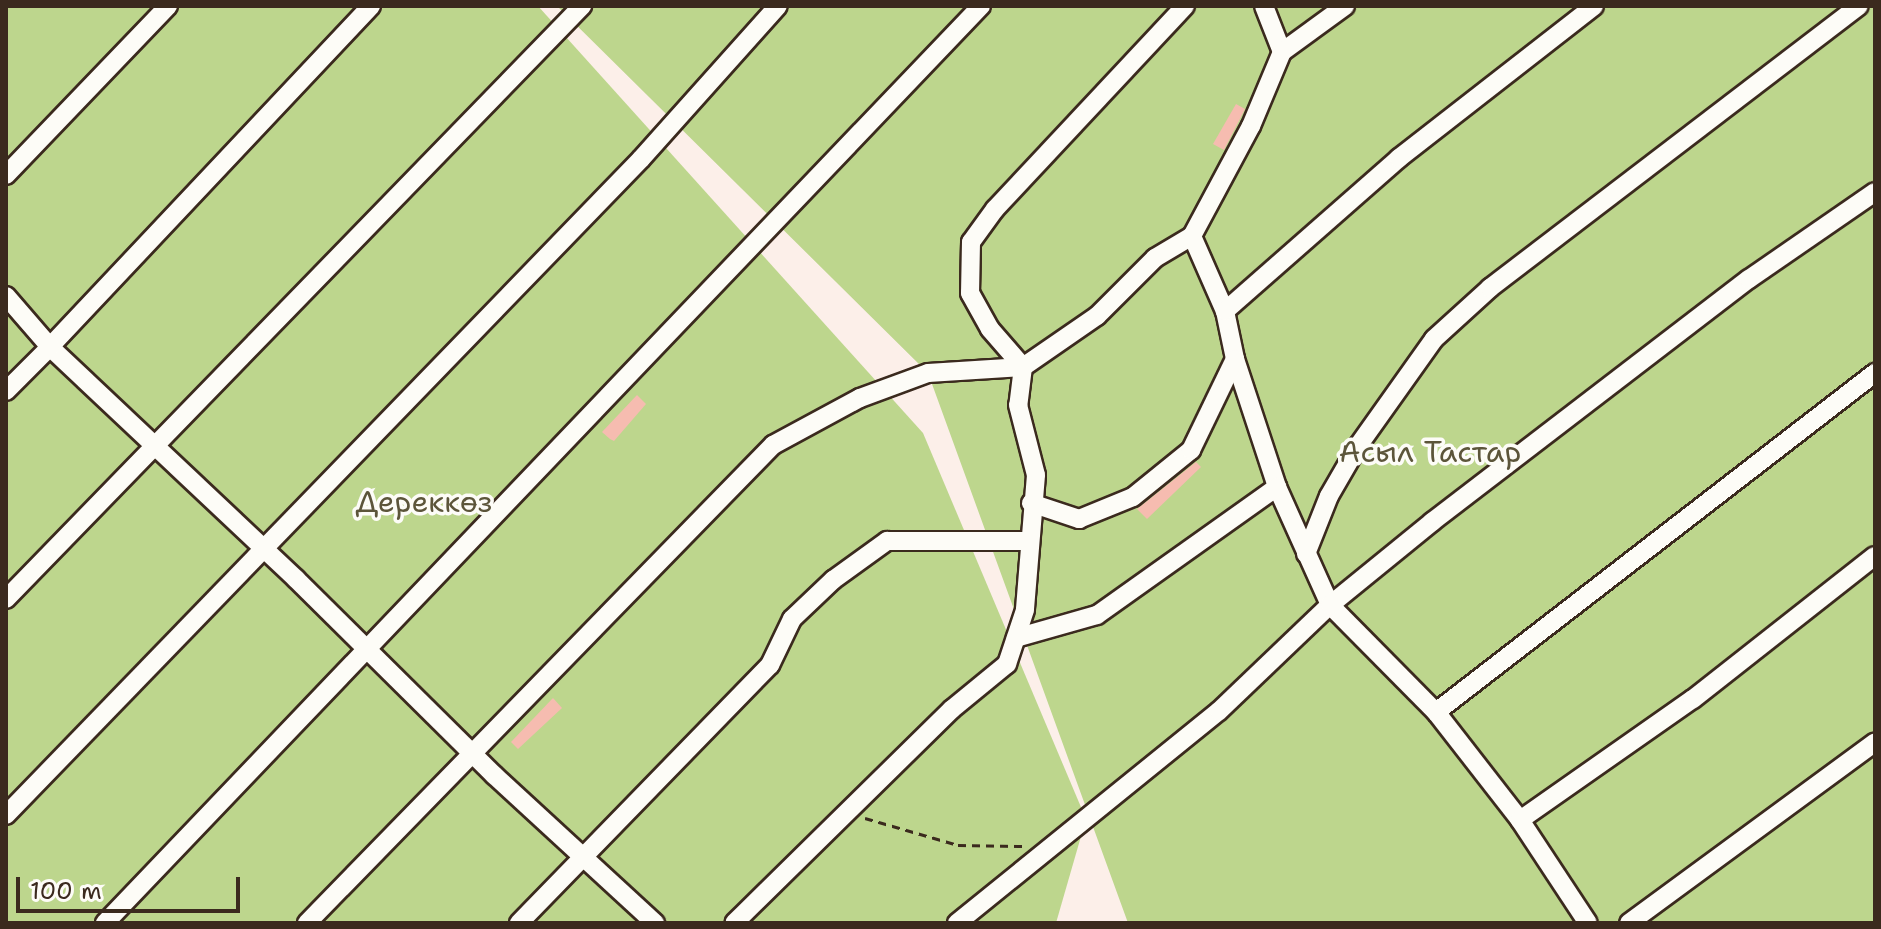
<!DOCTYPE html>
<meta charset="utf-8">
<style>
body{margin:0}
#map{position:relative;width:1881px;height:929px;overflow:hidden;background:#fcefe9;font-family:"Shantell Sans",sans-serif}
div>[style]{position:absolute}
.green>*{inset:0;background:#bdd68d}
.building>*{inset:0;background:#f6bcb0}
.path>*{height:3px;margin-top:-1.5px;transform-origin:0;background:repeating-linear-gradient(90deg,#3b2a1e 0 8px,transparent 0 14px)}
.roads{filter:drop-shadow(2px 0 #3b2a1e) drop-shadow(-2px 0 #3b2a1e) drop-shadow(0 2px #3b2a1e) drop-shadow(0 -2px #3b2a1e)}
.minor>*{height:18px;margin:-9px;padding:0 9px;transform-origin:9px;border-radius:9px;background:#fdfcf7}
span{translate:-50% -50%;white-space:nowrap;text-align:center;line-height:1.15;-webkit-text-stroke:7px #fdfcf7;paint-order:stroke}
.park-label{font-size:30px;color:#5c553a}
.frame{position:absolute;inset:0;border:8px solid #3b2a1e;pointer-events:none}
.scale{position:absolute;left:16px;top:877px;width:224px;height:36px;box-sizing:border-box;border:4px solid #3b2a1e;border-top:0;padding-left:10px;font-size:24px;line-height:28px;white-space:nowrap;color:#3b2a1e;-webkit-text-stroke:6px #fdfcf7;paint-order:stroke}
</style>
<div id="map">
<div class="green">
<div style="clip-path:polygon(6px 6px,538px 6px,923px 433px,1086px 819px,1056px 923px,6px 923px)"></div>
<div style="clip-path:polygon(557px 6px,1875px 6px,1875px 923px,1128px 923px,928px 373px)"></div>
</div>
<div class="building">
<div style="clip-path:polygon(1236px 104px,1245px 109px,1224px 150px,1213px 144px)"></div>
<div style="clip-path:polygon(637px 395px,646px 404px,614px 441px,610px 439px,602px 432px)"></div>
<div style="clip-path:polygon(1196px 462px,1201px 467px,1147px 519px,1137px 509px)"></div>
<div style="clip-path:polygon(553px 698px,562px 708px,518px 749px,511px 742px)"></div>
</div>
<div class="path">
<div style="left:865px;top:818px;width:97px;rotate:16.2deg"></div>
<div style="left:958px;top:845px;width:67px;rotate:0.9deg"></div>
</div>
<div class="roads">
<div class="minor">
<div style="left:371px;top:6px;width:468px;rotate:133.3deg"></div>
<div style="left:50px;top:347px;width:338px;rotate:43.3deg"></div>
<div style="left:296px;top:579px;width:279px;rotate:44.7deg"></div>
<div style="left:494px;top:775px;width:219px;rotate:42.6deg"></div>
<div style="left:1185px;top:6px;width:278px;rotate:133.1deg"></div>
<div style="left:995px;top:209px;width:41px;rotate:126deg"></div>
<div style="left:971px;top:242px;width:51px;rotate:91.1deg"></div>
<div style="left:970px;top:293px;width:41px;rotate:60.9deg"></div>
<div style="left:990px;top:329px;width:50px;rotate:49deg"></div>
<div style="left:1023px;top:367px;width:90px;rotate:-34.6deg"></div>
<div style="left:1097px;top:316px;width:82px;rotate:-45deg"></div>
<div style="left:1155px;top:258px;width:43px;rotate:-30.7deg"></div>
<div style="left:1192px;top:236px;width:125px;rotate:-61.8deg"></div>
<div style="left:1251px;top:126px;width:80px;rotate:-67.3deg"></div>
<div style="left:1282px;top:52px;width:49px;rotate:-111.4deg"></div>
<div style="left:1282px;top:52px;width:78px;rotate:-36.1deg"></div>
<div style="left:6px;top:175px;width:234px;rotate:-46.2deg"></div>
<div style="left:1192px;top:236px;width:82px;rotate:66.3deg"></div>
<div style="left:1225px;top:311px;width:49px;rotate:78.2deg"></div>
<div style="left:1235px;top:359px;width:135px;rotate:71.8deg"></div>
<div style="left:1277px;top:487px;width:129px;rotate:65.8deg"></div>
<div style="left:1330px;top:605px;width:151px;rotate:45.3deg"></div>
<div style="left:1436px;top:712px;width:137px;rotate:52.1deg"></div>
<div style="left:1520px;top:820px;width:123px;rotate:56.6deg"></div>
<div style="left:6px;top:296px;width:67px;rotate:49.2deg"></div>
<div style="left:50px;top:347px;width:62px;rotate:135deg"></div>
<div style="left:1225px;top:311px;width:232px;rotate:-41.3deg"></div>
<div style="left:1399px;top:158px;width:247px;rotate:-37.9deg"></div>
<div style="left:1031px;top:503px;width:51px;rotate:18.4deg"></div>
<div style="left:1079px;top:519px;width:58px;rotate:-22.2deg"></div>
<div style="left:1133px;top:497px;width:75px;rotate:-39deg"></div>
<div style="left:1191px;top:450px;width:101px;rotate:-64.2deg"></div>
<div style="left:1306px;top:554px;width:62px;rotate:-68.4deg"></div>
<div style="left:1329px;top:496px;width:58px;rotate:-59.9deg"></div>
<div style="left:1358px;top:446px;width:131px;rotate:-54.6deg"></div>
<div style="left:1434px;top:339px;width:76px;rotate:-42.3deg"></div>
<div style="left:1490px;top:288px;width:464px;rotate:-37.4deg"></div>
<div style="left:6px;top:599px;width:827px;rotate:-45.83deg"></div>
<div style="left:1016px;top:638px;width:84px;rotate:-15.9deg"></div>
<div style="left:1097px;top:615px;width:221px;rotate:-35.4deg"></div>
<div style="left:1436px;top:712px;width:555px;rotate:-37.68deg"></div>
<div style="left:6px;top:815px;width:913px;rotate:-45.93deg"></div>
<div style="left:641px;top:159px;width:205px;rotate:-48.2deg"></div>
<div style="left:1520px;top:820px;width:211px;rotate:-35deg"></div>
<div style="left:1693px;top:699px;width:231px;rotate:-38.2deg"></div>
<div style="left:105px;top:923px;width:1268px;rotate:-46.31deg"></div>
<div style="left:307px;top:923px;width:668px;rotate:-45.73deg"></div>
<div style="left:773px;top:445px;width:99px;rotate:-28.4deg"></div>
<div style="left:860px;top:398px;width:72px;rotate:-20.2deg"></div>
<div style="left:928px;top:373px;width:95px;rotate:-3.6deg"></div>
<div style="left:1023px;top:367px;width:38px;rotate:97deg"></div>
<div style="left:1018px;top:405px;width:72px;rotate:75.6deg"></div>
<div style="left:1036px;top:475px;width:135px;rotate:94.7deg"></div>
<div style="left:1025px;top:610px;width:57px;rotate:108.4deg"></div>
<div style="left:1007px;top:664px;width:71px;rotate:140.7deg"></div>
<div style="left:952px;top:709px;width:305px;rotate:135.5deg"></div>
<div style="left:519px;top:923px;width:360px;rotate:-45.8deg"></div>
<div style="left:770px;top:665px;width:51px;rotate:-64.4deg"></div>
<div style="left:792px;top:619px;width:57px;rotate:-43.6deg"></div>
<div style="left:833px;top:580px;width:67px;rotate:-35.8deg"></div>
<div style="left:887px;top:541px;width:141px"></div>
<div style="left:957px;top:923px;width:337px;rotate:-39deg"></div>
<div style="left:1219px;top:711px;width:153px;rotate:-43.7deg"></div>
<div style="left:1330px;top:605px;width:132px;rotate:-39.1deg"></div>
<div style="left:1432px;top:522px;width:399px;rotate:-37.5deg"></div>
<div style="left:1749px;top:279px;width:153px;rotate:-34.6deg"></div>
<div style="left:1629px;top:923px;width:305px;rotate:-36.3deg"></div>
</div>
</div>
<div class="park-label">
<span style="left:1430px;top:452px">Асыл Тастар</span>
<span style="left:424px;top:502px">Дереккөз</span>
</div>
<div class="frame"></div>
<div class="scale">100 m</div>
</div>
